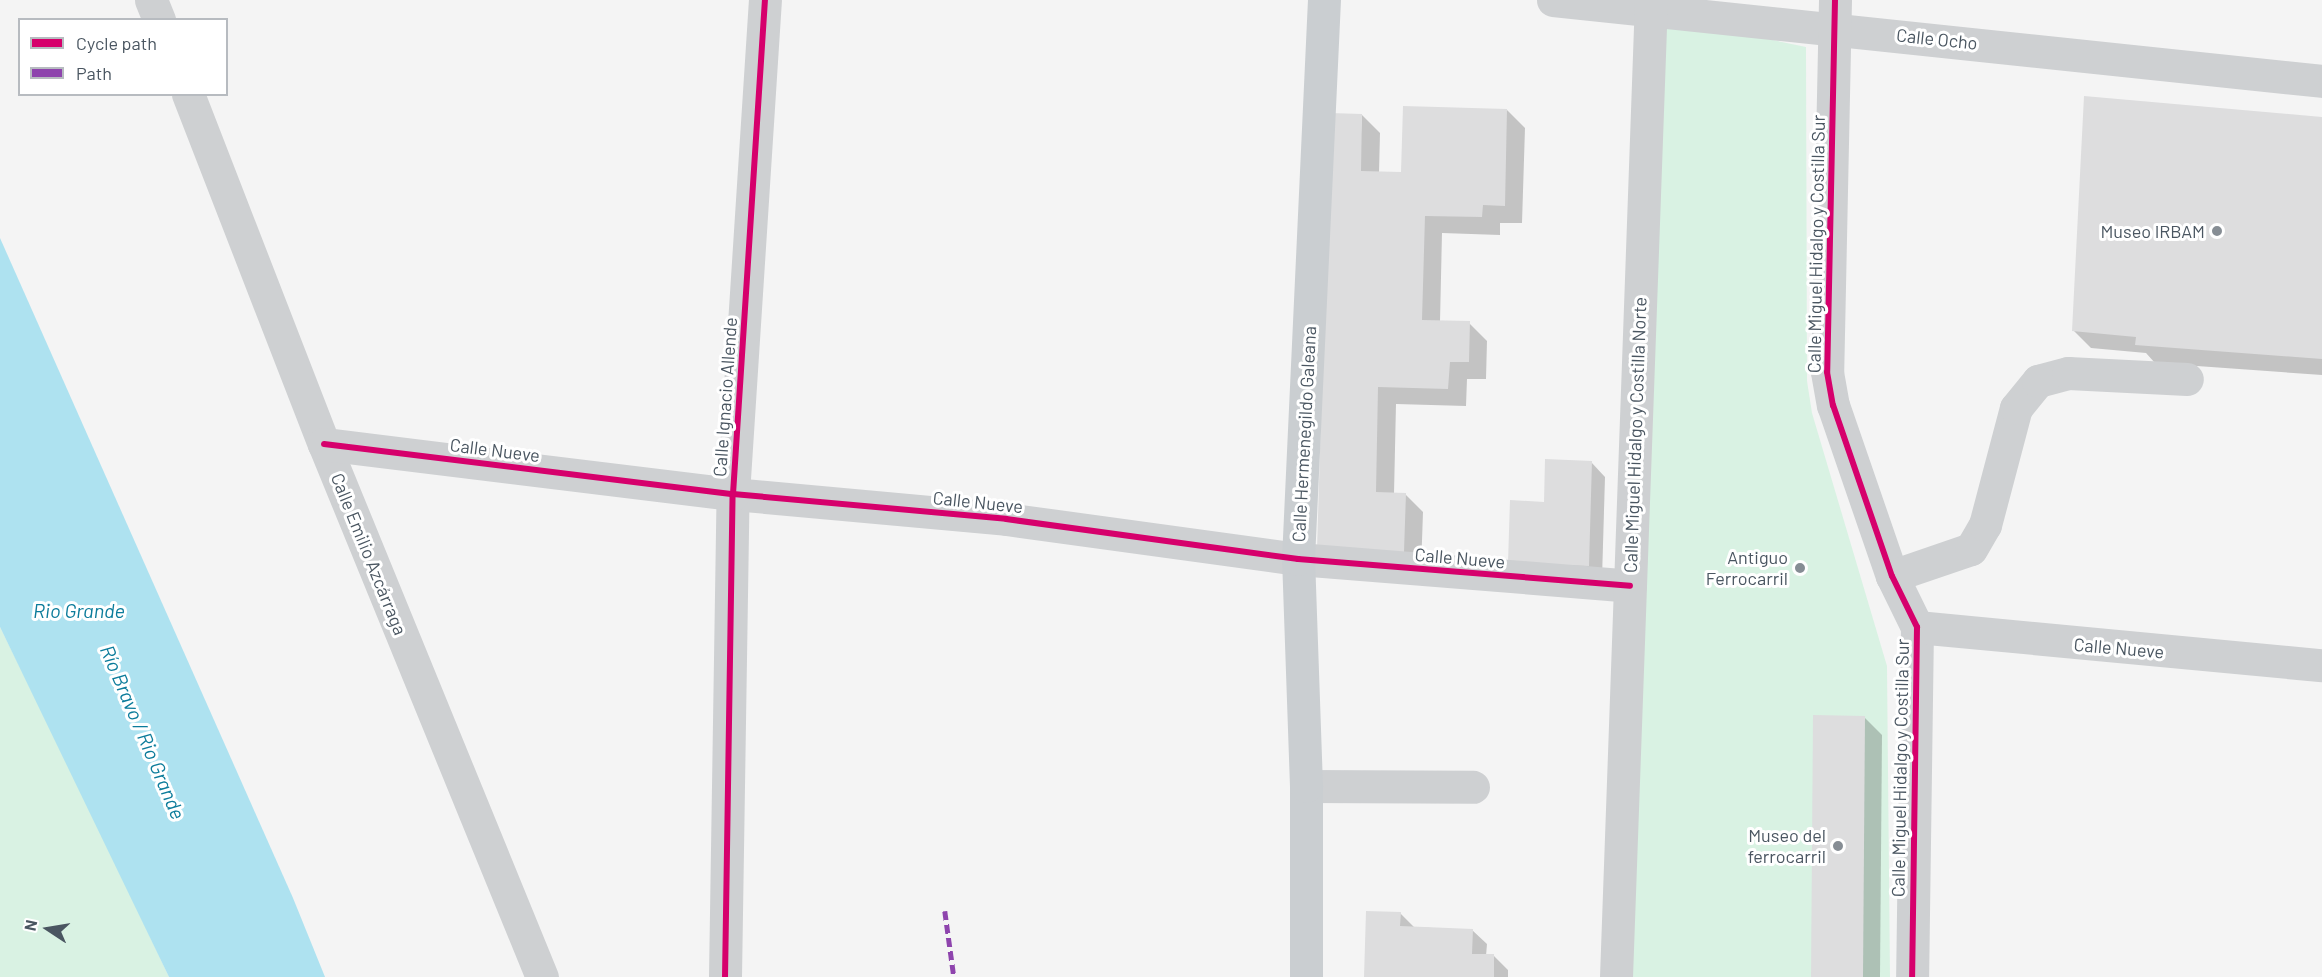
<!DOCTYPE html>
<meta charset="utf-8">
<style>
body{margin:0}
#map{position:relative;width:2322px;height:977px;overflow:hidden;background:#f4f4f4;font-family:Barlow,sans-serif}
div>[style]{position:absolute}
.green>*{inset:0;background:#d9f2e3}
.water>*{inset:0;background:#aee2f0}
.shadow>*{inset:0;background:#0003}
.building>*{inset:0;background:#ddddde}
.minor>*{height:33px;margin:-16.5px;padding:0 16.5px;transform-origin:16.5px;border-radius:16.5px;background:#ced0d2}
.major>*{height:33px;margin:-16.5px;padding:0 16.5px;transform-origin:16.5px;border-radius:16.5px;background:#caced1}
.quiet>*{height:4.5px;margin-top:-2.25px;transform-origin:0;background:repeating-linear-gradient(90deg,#8e44ad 0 9px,transparent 0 13.5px)}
.cycleway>*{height:6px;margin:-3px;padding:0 3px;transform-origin:3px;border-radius:3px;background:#d6006c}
.dots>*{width:16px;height:16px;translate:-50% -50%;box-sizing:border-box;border:3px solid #fff;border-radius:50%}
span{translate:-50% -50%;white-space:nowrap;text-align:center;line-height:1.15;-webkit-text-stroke:6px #fff;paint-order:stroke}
.street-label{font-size:18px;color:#4a5661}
.poi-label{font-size:18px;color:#4a5661}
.right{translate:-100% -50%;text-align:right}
.water-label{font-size:20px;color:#0c7c9b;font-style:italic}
.legend{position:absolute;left:18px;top:18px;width:210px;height:78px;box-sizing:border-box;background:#fff;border:2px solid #b7bbc0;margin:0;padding:8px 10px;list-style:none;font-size:18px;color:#4a5661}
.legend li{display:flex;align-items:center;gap:12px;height:30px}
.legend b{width:30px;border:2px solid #b7bbc0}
.north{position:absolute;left:18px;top:899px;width:60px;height:60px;-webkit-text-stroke:4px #fff;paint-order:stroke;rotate:282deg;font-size:16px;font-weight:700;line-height:24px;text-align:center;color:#4a5661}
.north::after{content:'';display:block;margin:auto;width:21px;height:27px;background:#4a5661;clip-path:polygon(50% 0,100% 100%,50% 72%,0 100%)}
</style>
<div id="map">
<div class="green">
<div style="clip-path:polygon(1653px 15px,1806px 47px,1807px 381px,1812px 413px,1887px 666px,1890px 977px,1626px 977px)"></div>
<div style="clip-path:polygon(0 627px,82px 793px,169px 977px,0 977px)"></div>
</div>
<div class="water">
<div style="clip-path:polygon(0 238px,293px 898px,325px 977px,169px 977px,0 627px)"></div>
</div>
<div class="shadow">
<div style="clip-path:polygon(1507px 110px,1525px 128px,1522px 223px,1500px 223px,1500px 235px,1442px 233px,1440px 322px,1469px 323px,1487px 341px,1486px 379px,1467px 379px,1466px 406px,1396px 404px,1394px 494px,1405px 494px,1423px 512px,1421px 570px,1337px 568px,1362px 115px,1380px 133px,1379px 173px,1403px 173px)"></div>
<div style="clip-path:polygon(2322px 119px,2322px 375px,2155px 363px,2146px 353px,2091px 348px,2074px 331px)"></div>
<div style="clip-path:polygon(1591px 462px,1605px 477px,1602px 579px,1524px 577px,1545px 503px)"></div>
<div style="clip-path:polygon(1864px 717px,1882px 735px,1880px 977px,1812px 977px)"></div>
<div style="clip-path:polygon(1400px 913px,1414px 927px,1472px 930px,1487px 944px,1486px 956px,1494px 956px,1508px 970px,1508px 977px,1366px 977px)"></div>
</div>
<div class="building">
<div style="clip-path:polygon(2084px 96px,2322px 117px,2322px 359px,2135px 345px,2136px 337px,2072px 331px)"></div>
<div style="clip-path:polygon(1403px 106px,1507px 109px,1505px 206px,1483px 205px,1482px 217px,1425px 216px,1422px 320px,1470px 321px,1469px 362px,1450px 362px,1448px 389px,1378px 387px,1376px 492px,1406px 493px,1404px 552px,1317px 550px,1330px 113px,1362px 114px,1361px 171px,1401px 172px)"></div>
<div style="clip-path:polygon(1545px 459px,1592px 461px,1589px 566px,1508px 563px,1510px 500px,1544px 502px)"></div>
<div style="clip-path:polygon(1813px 715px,1865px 716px,1863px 977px,1811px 977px)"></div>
<div style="clip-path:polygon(1366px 911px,1401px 912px,1400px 926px,1473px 929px,1472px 954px,1494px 954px,1494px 977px,1364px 977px)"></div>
</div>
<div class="minor">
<div style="left:151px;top:0;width:22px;rotate:68deg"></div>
<div style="left:1553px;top:0;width:773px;rotate:6.01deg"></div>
<div style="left:1835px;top:0;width:372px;rotate:91.2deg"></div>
<div style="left:1827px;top:372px;width:34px;rotate:80deg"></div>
<div style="left:1833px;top:405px;width:181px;rotate:71deg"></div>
<div style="left:1892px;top:576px;width:57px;rotate:63.9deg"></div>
<div style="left:1917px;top:627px;width:350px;rotate:90.8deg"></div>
<div style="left:188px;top:94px;width:375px;rotate:68.8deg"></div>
<div style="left:324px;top:444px;width:576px;rotate:67.76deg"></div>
<div style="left:324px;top:444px;width:412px;rotate:7deg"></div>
<div style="left:733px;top:494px;width:274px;rotate:5.2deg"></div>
<div style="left:1006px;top:519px;width:295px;rotate:7.8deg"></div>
<div style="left:1298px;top:559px;width:333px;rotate:4.6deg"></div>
<div style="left:1892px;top:576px;width:83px;rotate:-18.9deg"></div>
<div style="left:1971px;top:549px;width:28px;rotate:-60deg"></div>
<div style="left:1985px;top:525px;width:121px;rotate:-75.2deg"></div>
<div style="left:2016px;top:408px;width:35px;rotate:-51deg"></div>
<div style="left:2038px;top:381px;width:31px;rotate:-15deg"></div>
<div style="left:2068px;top:373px;width:119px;rotate:2.9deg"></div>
<div style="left:1917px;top:627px;width:407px;rotate:5.4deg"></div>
<div style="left:1306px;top:786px;width:167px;rotate:0.3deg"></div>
<div style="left:725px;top:977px;width:483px;rotate:-89.1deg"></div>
<div style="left:733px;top:494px;width:495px;rotate:-86.3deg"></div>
<div style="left:1616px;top:977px;width:978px;rotate:-87.95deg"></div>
</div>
<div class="major">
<div style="left:1306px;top:977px;width:191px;rotate:-90deg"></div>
<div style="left:1306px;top:786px;width:227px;rotate:-92deg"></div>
<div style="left:1298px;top:559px;width:560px;rotate:-87.34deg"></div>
</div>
<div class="quiet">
<div style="left:945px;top:911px;width:67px;rotate:82.2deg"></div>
</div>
<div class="cycleway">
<div style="left:1835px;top:0;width:372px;rotate:91.2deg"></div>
<div style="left:1827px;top:372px;width:34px;rotate:80deg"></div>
<div style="left:1833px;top:405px;width:181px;rotate:71deg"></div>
<div style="left:1892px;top:576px;width:57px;rotate:63.9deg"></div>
<div style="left:1917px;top:627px;width:350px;rotate:90.8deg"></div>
<div style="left:324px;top:444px;width:412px;rotate:7deg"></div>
<div style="left:733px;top:494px;width:274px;rotate:5.2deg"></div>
<div style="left:1006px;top:519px;width:295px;rotate:7.8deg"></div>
<div style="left:1298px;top:559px;width:333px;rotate:4.6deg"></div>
<div style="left:725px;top:977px;width:483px;rotate:-89.1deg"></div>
<div style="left:733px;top:494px;width:495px;rotate:-86.3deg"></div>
</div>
<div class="dots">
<div style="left:2217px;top:231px;background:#868d94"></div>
<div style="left:1800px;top:568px;background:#868d94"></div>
<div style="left:1838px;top:846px;background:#868d94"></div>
</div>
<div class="street-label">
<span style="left:1937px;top:39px;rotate:6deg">Calle Ocho</span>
<span style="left:1816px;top:244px;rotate:-89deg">Calle Miguel Hidalgo y Costilla Sur</span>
<span style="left:725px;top:397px;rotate:-86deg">Calle Ignacio Allende</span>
<span style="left:1304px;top:434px;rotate:-87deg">Calle Hermenegildo Galeana</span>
<span style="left:1635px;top:435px;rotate:-88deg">Calle Miguel Hidalgo y Costilla Norte</span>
<span style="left:495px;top:450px;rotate:7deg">Calle Nueve</span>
<span style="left:978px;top:502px;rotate:6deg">Calle Nueve</span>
<span style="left:369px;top:554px;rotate:68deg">Calle Emilio Azcárraga</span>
<span style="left:1460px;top:558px;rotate:5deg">Calle Nueve</span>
<span style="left:2119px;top:648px;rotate:5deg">Calle Nueve</span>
<span style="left:1900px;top:768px;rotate:-89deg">Calle Miguel Hidalgo y Costilla Sur</span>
</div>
<div class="poi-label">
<span class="right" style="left:2205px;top:231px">Museo IRBAM</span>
<span class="right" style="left:1788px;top:568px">Antiguo<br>Ferrocarril</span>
<span class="right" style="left:1826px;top:846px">Museo del<br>ferrocarril</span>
</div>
<div class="water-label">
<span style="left:79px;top:610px">Rio Grande</span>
<span style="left:143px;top:732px;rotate:67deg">Río Bravo / Rio Grande</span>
</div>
<ul class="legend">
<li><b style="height:8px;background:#d6006c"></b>Cycle path</li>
<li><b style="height:8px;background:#8e44ad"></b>Path</li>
</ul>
<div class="north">N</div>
</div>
